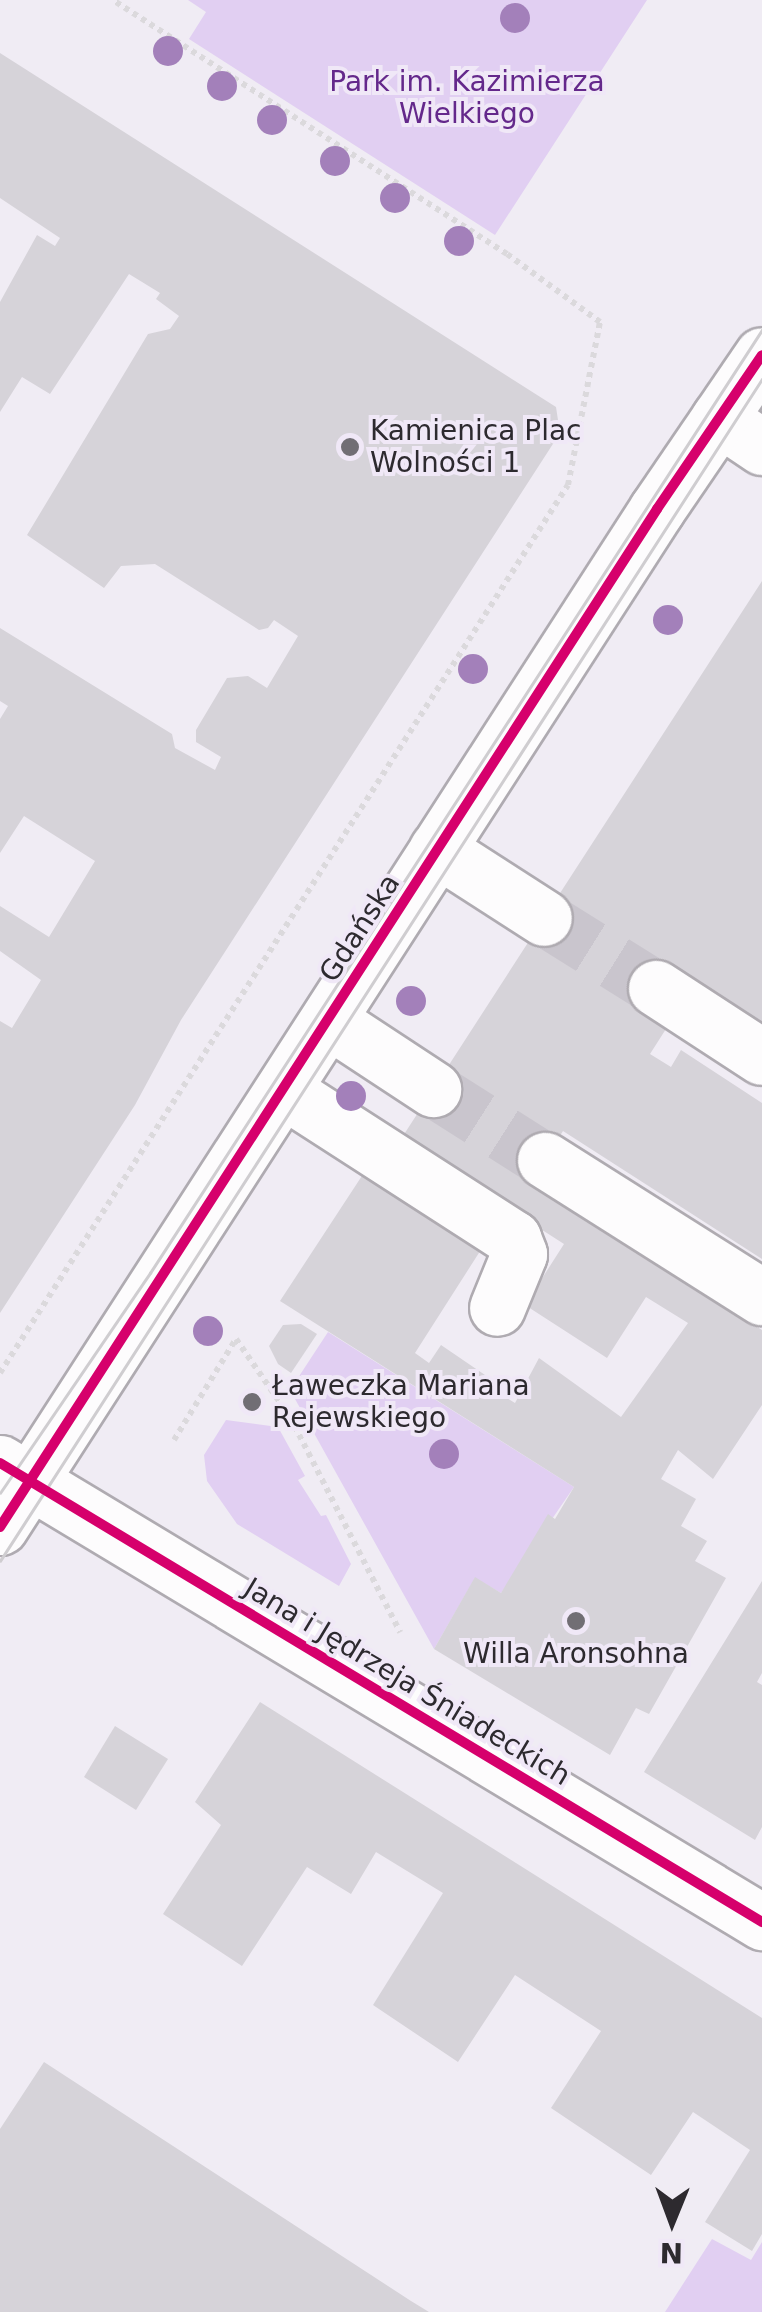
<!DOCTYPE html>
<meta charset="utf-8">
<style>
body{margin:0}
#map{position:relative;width:762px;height:2312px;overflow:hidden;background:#f0ecf4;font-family:"DejaVu Sans",sans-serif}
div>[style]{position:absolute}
.green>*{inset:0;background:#e1cff2}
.building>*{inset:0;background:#d6d3d9}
.minor-tunnel>*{height:55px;margin-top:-27.5px;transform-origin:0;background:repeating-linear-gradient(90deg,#c9c5cd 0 55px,transparent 0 83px)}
.path>*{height:6px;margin-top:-3px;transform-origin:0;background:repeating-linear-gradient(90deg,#dbd9dc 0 5px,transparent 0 10px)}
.roads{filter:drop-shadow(2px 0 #afabb1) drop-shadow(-2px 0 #afabb1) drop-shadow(0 2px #afabb1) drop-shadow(0 -2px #afabb1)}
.minor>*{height:55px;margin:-27.5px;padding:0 27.5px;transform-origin:27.5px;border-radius:27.5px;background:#fdfcfd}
.tram>*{height:2.5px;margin:-1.25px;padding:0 1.25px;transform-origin:1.25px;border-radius:1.25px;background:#cfcdd0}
.cycleway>*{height:10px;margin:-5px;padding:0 5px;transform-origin:5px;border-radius:5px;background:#d6006c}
.trees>*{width:30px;height:30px;margin:-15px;border-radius:50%;background:#a380ba}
.dots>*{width:28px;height:28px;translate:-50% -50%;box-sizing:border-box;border:5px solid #f0e8f7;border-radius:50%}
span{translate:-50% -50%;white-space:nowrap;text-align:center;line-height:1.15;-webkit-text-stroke:8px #f0e8f7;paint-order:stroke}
.park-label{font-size:28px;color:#64288b}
.poi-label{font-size:28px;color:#2d2a2f}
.left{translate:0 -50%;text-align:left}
.street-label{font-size:28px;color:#2d2a2f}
.north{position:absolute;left:622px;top:2172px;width:100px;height:100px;-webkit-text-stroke:8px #f0e8f7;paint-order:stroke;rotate:181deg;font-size:28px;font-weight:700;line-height:40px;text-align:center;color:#2d2a2f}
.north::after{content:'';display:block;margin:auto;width:35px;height:45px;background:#2d2a2f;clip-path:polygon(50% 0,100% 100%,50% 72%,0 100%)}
</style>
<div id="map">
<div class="green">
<div style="clip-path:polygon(188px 0,647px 0,495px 235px,189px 39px,206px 12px)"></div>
<div style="clip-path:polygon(328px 1332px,574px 1487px,501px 1593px,475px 1578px,434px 1649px,290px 1390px)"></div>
<div style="clip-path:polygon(226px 1420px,278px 1427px,305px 1476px,298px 1480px,321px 1516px,326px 1515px,351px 1564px,339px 1586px,237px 1524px,207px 1481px,204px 1455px)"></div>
<div style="clip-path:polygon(712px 2239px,751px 2260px,762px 2242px,762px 2312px,665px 2312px)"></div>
</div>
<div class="building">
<div style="clip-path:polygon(0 53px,556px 407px,560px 433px,181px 1020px,135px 1105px,0 1313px,0 1021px,12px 1028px,41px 980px,0 951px,0 906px,49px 937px,95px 861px,24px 816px,0 853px,0 719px,8px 706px,0 701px,0 628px,172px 734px,175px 748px,215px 770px,221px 757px,196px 742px,196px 730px,227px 678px,248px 676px,267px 688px,298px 636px,274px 620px,268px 628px,259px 630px,155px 564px,121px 566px,104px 588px,27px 535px,148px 334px,170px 329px,179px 316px,156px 299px,160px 293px,129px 274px,50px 394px,22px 377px,0 412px,0 302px,37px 235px,55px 246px,60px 238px,0 198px)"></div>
<div style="clip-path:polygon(762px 581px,762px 1036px,673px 1018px,650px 1054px,671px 1067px,681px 1050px,762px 1103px,762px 1259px,563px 1131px,531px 1181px,762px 1330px,762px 1405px,713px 1479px,678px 1450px,661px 1479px,696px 1499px,681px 1526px,707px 1541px,695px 1561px,726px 1578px,649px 1714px,636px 1708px,610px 1755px,434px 1649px,475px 1577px,501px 1593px,548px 1514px,555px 1519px,574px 1487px,280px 1301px,373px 1159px,491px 1234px,415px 1353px,429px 1363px,441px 1345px,485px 1375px,481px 1382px,515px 1403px,539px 1358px,621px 1417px,688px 1323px,646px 1297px,607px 1358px,525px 1305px,564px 1244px,401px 1139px)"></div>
<div style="clip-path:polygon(301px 1324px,317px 1334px,291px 1373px,278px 1364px,269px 1346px,283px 1325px)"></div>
<div style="clip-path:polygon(762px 1581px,762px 1673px,757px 1682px,762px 1685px,762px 1827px,755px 1840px,644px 1772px)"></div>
<div style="clip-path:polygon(260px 1702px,762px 2018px,762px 2234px,752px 2251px,705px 2222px,750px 2150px,693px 2112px,651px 2175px,551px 2108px,601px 2031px,515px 1975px,458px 2062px,373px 2005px,443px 1893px,376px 1852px,351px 1894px,307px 1867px,242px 1966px,163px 1914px,221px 1825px,195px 1802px)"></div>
<div style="clip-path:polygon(115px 1726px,168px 1759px,136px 1810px,84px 1777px)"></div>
<div style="clip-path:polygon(44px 2062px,411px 2301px,429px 2312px,0 2312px,0 2129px)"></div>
</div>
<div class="minor-tunnel">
<div style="left:544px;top:918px;width:132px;rotate:32deg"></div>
<div style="left:433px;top:1089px;width:133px;rotate:32.4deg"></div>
</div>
<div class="path">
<div style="left:0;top:1373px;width:1054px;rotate:-57.4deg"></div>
<div style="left:568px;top:485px;width:166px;rotate:-78.9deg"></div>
<div style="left:600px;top:322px;width:115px;rotate:-143.8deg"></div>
<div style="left:507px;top:254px;width:469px;rotate:-147.2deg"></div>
<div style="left:174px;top:1440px;width:119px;rotate:-58.5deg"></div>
<div style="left:236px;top:1339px;width:95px;rotate:55.3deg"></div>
<div style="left:290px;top:1417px;width:242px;rotate:62.9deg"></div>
</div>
<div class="roads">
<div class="minor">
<div style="left:719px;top:418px;width:52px;rotate:34deg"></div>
<div style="left:437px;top:849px;width:127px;rotate:32.8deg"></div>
<div style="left:656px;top:988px;width:126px;rotate:33.1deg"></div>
<div style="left:328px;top:1020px;width:126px;rotate:33.3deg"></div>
<div style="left:283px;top:1090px;width:274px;rotate:32.8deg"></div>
<div style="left:513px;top:1238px;width:17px;rotate:69deg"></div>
<div style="left:519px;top:1254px;width:58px;rotate:112.2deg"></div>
<div style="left:545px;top:1160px;width:257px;rotate:32.3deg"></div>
<div style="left:0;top:1463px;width:890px;rotate:31.06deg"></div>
<div style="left:0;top:1527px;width:1212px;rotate:-57.16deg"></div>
<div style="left:657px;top:509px;width:186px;rotate:-55.7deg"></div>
</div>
</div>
<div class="tram">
<div style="left:0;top:1493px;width:266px;rotate:-55.7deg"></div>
<div style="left:150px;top:1273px;width:1124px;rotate:-57.02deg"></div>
<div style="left:0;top:1561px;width:1406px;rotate:-57.19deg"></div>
</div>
<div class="cycleway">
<div style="left:0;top:1463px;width:890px;rotate:31.06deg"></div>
<div style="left:0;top:1527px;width:1212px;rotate:-57.16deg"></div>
<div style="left:657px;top:509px;width:186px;rotate:-55.7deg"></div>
</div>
<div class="trees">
<div style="left:515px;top:18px"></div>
<div style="left:168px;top:51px"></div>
<div style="left:222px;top:86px"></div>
<div style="left:272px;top:120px"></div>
<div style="left:335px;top:161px"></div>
<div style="left:395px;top:198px"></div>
<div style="left:459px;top:241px"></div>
<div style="left:668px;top:620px"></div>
<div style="left:473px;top:669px"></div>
<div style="left:411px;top:1001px"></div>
<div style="left:351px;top:1096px"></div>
<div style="left:208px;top:1331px"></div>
<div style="left:444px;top:1454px"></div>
</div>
<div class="dots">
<div style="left:350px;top:447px;background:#716e74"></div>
<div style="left:252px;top:1402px;background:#716e74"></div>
<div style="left:576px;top:1621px;background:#716e74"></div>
</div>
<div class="park-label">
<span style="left:467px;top:98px">Park im. Kazimierza<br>Wielkiego</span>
</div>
<div class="poi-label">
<span class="left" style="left:370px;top:447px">Kamienica Plac<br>Wolności 1</span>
<span class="left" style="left:272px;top:1402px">Ławeczka Mariana<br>Rejewskiego</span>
<span style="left:576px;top:1654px">Willa Aronsohna</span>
</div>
<div class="street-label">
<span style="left:360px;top:928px;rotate:-57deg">Gdańska</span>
<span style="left:407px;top:1682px;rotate:31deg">Jana i Jędrzeja Śniadeckich</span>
</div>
<div class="north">N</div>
</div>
